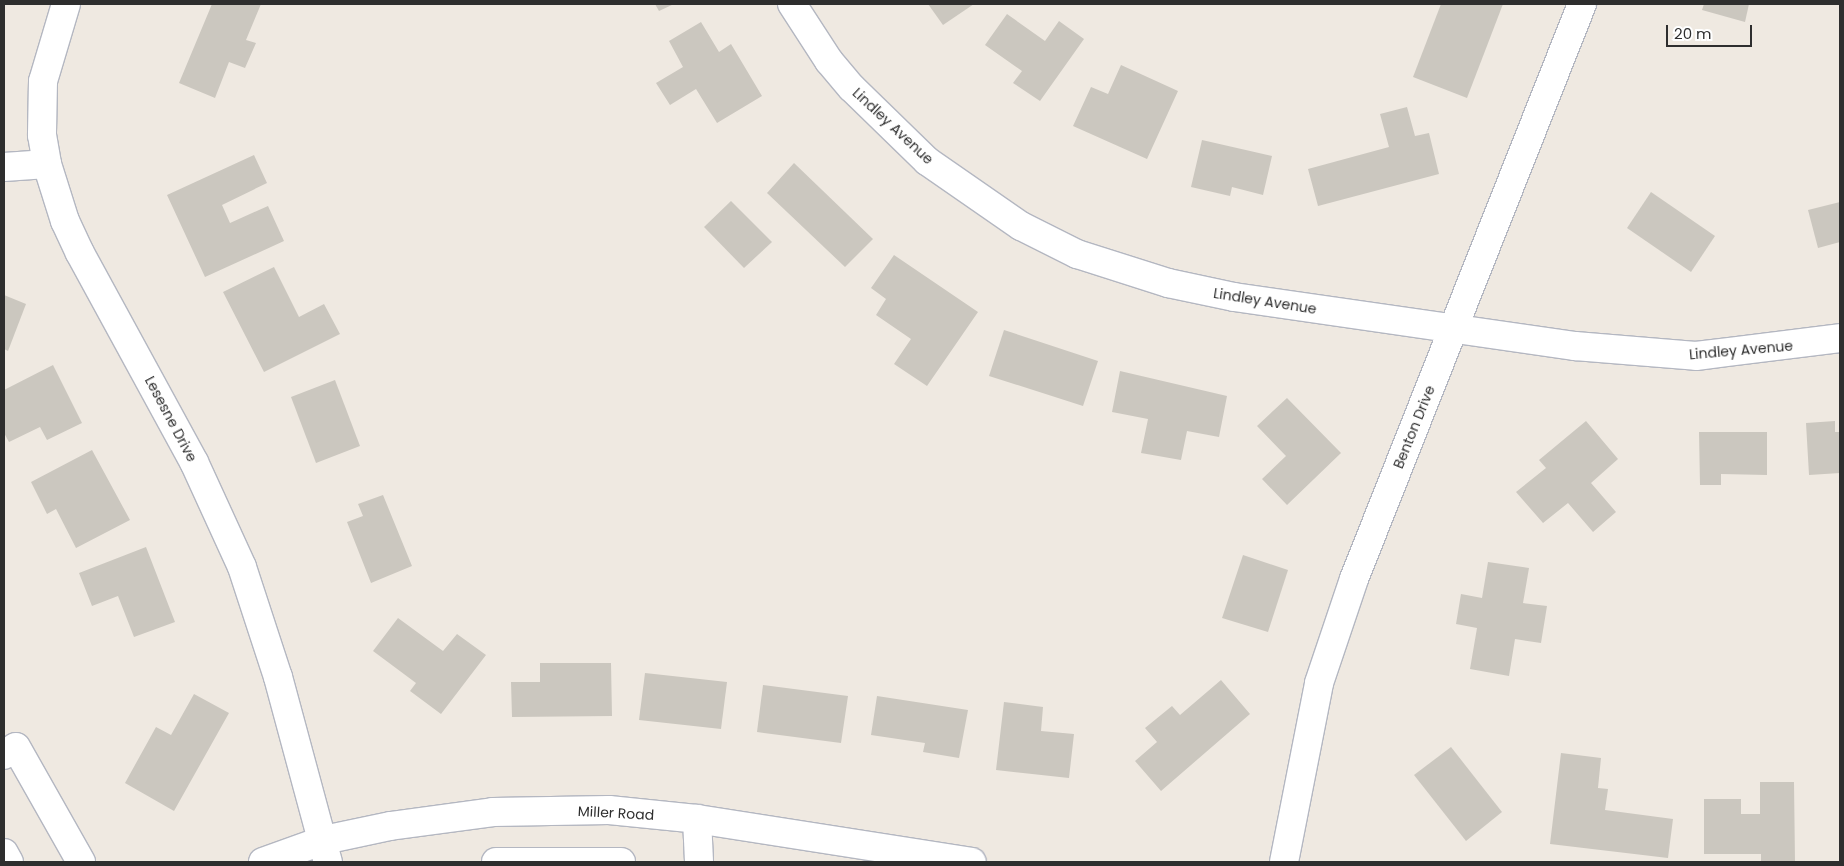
<!DOCTYPE html>
<style>
body{margin:0}
#map{position:relative;width:1844px;height:866px;overflow:hidden;background:#efe9e1;font-family:Poppins,sans-serif}
div>[style]{position:absolute}
.building>*{inset:0;background:#cbc7bf}
.roads{filter:drop-shadow(1px 0 #b4b7c1) drop-shadow(-1px 0 #b4b7c1) drop-shadow(0 1px #b4b7c1) drop-shadow(0 -1px #b4b7c1)}
.minor>*{height:28px;margin:-14px;padding:0 14px;transform-origin:14px;border-radius:14px;background:#fff}
span{translate:-50% -50%;white-space:nowrap;text-align:center;line-height:1.15;-webkit-text-stroke:4px #fff;paint-order:stroke}
.street-label{font-size:14px;color:#2e2e2e}
.frame{position:absolute;inset:0;border:5px solid #2e2e2e;pointer-events:none}
.scale{position:absolute;left:1666px;top:25px;width:86px;height:22px;box-sizing:border-box;border:2px solid #2e2e2e;border-top:0;padding-left:6px;font-size:15px;line-height:18px;white-space:nowrap;color:#2e2e2e;-webkit-text-stroke:4px #fff;paint-order:stroke}
</style>
<div id="map">
<div class="building">
<div style="clip-path:polygon(212px 4px,261px 4px,246px 40px,256px 43px,245px 68px,229px 62px,215px 98px,179px 83px)"></div>
<div style="clip-path:polygon(655px 4px,674px 4px,659px 11px)"></div>
<div style="clip-path:polygon(928px 4px,974px 4px,943px 25px)"></div>
<div style="clip-path:polygon(1441px 4px,1503px 4px,1467px 98px,1413px 77px)"></div>
<div style="clip-path:polygon(1704px 4px,1749px 4px,1745px 22px,1702px 10px)"></div>
<div style="clip-path:polygon(1007px 14px,1045px 41px,1059px 21px,1084px 39px,1040px 101px,1013px 83px,1022px 71px,985px 45px)"></div>
<div style="clip-path:polygon(701px 22px,719px 52px,731px 44px,762px 96px,717px 123px,696px 89px,670px 105px,656px 83px,683px 67px,669px 41px)"></div>
<div style="clip-path:polygon(1121px 65px,1178px 91px,1147px 159px,1073px 126px,1091px 87px,1108px 94px)"></div>
<div style="clip-path:polygon(1407px 107px,1415px 136px,1429px 133px,1439px 174px,1318px 206px,1308px 169px,1389px 147px,1380px 114px)"></div>
<div style="clip-path:polygon(1202px 140px,1272px 156px,1263px 195px,1232px 187px,1230px 196px,1191px 187px)"></div>
<div style="clip-path:polygon(254px 155px,267px 183px,222px 205px,230px 223px,268px 206px,284px 241px,205px 277px,167px 195px)"></div>
<div style="clip-path:polygon(794px 163px,873px 239px,845px 267px,767px 193px)"></div>
<div style="clip-path:polygon(1651px 192px,1715px 236px,1691px 272px,1627px 228px)"></div>
<div style="clip-path:polygon(731px 201px,772px 242px,744px 268px,704px 227px)"></div>
<div style="clip-path:polygon(1840px 202px,1840px 242px,1818px 248px,1808px 210px)"></div>
<div style="clip-path:polygon(894px 255px,978px 312px,927px 386px,894px 364px,911px 339px,876px 315px,886px 299px,871px 288px)"></div>
<div style="clip-path:polygon(274px 267px,299px 317px,324px 304px,340px 334px,264px 372px,223px 292px)"></div>
<div style="clip-path:polygon(4px 295px,26px 304px,8px 351px,4px 349px)"></div>
<div style="clip-path:polygon(1004px 330px,1098px 361px,1083px 406px,989px 376px)"></div>
<div style="clip-path:polygon(53px 365px,82px 423px,47px 440px,40px 427px,9px 442px,4px 433px,4px 390px)"></div>
<div style="clip-path:polygon(1120px 371px,1227px 396px,1219px 437px,1187px 431px,1181px 460px,1141px 453px,1148px 419px,1112px 412px)"></div>
<div style="clip-path:polygon(335px 380px,360px 446px,316px 463px,291px 397px)"></div>
<div style="clip-path:polygon(1287px 398px,1341px 453px,1287px 505px,1262px 479px,1286px 456px,1257px 426px)"></div>
<div style="clip-path:polygon(1586px 421px,1618px 459px,1591px 483px,1616px 512px,1593px 532px,1568px 503px,1543px 523px,1516px 492px,1546px 468px,1539px 460px)"></div>
<div style="clip-path:polygon(1835px 421px,1835px 432px,1840px 432px,1840px 473px,1809px 475px,1806px 423px)"></div>
<div style="clip-path:polygon(1699px 432px,1767px 432px,1767px 475px,1721px 474px,1721px 485px,1700px 485px)"></div>
<div style="clip-path:polygon(92px 450px,130px 520px,76px 548px,56px 509px,47px 514px,31px 482px)"></div>
<div style="clip-path:polygon(383px 495px,412px 566px,371px 583px,347px 522px,363px 516px,358px 504px)"></div>
<div style="clip-path:polygon(146px 547px,175px 622px,134px 637px,118px 596px,92px 606px,79px 573px)"></div>
<div style="clip-path:polygon(1243px 555px,1288px 570px,1268px 632px,1222px 618px)"></div>
<div style="clip-path:polygon(1488px 562px,1529px 568px,1523px 603px,1547px 606px,1541px 643px,1515px 639px,1509px 676px,1470px 669px,1477px 628px,1456px 624px,1461px 594px,1482px 598px)"></div>
<div style="clip-path:polygon(398px 618px,443px 651px,457px 634px,486px 655px,441px 714px,410px 691px,416px 683px,373px 651px)"></div>
<div style="clip-path:polygon(540px 663px,611px 663px,612px 716px,512px 717px,511px 682px,540px 682px)"></div>
<div style="clip-path:polygon(645px 673px,727px 682px,721px 729px,639px 720px)"></div>
<div style="clip-path:polygon(1221px 680px,1250px 714px,1161px 791px,1135px 761px,1157px 742px,1145px 728px,1172px 706px,1180px 715px)"></div>
<div style="clip-path:polygon(763px 685px,848px 696px,841px 743px,757px 732px)"></div>
<div style="clip-path:polygon(194px 694px,229px 713px,174px 811px,125px 783px,156px 727px,171px 735px)"></div>
<div style="clip-path:polygon(877px 696px,968px 710px,959px 758px,923px 752px,925px 743px,871px 735px)"></div>
<div style="clip-path:polygon(1004px 702px,1043px 707px,1041px 731px,1074px 734px,1069px 778px,996px 770px)"></div>
<div style="clip-path:polygon(1451px 747px,1502px 812px,1466px 841px,1414px 775px)"></div>
<div style="clip-path:polygon(1561px 753px,1601px 758px,1598px 788px,1608px 789px,1605px 810px,1673px 819px,1668px 858px,1550px 844px)"></div>
<div style="clip-path:polygon(1760px 782px,1794px 782px,1795px 862px,1761px 862px,1761px 854px,1704px 854px,1704px 799px,1741px 799px,1741px 814px,1760px 814px)"></div>
</div>
<div class="roads">
<div class="minor">
<div style="left:66px;top:4px;width:80px;rotate:106.6deg"></div>
<div style="left:43px;top:81px;width:54px;rotate:91.1deg"></div>
<div style="left:42px;top:135px;width:29px;rotate:80deg"></div>
<div style="left:47px;top:164px;width:60px;rotate:72.5deg"></div>
<div style="left:65px;top:221px;width:35px;rotate:65deg"></div>
<div style="left:80px;top:253px;width:238px;rotate:61.4deg"></div>
<div style="left:194px;top:462px;width:115px;rotate:65.4deg"></div>
<div style="left:242px;top:567px;width:116px;rotate:71.9deg"></div>
<div style="left:278px;top:677px;width:192px;rotate:74.9deg"></div>
<div style="left:792px;top:4px;width:68px;rotate:57deg"></div>
<div style="left:829px;top:61px;width:35px;rotate:50deg"></div>
<div style="left:852px;top:88px;width:105px;rotate:44.2deg"></div>
<div style="left:927px;top:161px;width:114px;rotate:34.7deg"></div>
<div style="left:1021px;top:226px;width:63px;rotate:26.6deg"></div>
<div style="left:1077px;top:254px;width:96px;rotate:17.7deg"></div>
<div style="left:1168px;top:283px;width:67px;rotate:12deg"></div>
<div style="left:1234px;top:297px;width:345px;rotate:8.2deg"></div>
<div style="left:1575px;top:346px;width:121px;rotate:4.7deg"></div>
<div style="left:1696px;top:356px;width:145px;rotate:-7.1deg"></div>
<div style="left:4px;top:167px;width:43px;rotate:-4deg"></div>
<div style="left:4px;top:755px;width:14px;rotate:-34deg"></div>
<div style="left:16px;top:747px;width:132px;rotate:60.5deg"></div>
<div style="left:697px;top:819px;width:43px;rotate:87.3deg"></div>
<div style="left:4px;top:853px;width:10px;rotate:61deg"></div>
<div style="left:263px;top:862px;width:65px;rotate:-19.8deg"></div>
<div style="left:324px;top:840px;width:67px;rotate:-12deg"></div>
<div style="left:390px;top:826px;width:104px;rotate:-7.7deg"></div>
<div style="left:493px;top:812px;width:116px;rotate:-1deg"></div>
<div style="left:609px;top:810px;width:88px;rotate:5.8deg"></div>
<div style="left:697px;top:819px;width:278px;rotate:8.9deg"></div>
<div style="left:496px;top:862px;width:125px"></div>
<div style="left:1284px;top:862px;width:182px;rotate:-78.9deg"></div>
<div style="left:1319px;top:683px;width:110px;rotate:-71.4deg"></div>
<div style="left:1354px;top:579px;width:619px;rotate:-68.37deg"></div>
</div>
</div>
<div class="street-label">
<span style="left:893px;top:126px;rotate:43deg">Lindley Avenue</span>
<span style="left:1265px;top:301px;rotate:9deg">Lindley Avenue</span>
<span style="left:1741px;top:350px;rotate:-5deg">Lindley Avenue</span>
<span style="left:171px;top:419px;rotate:62deg">Lesesne Drive</span>
<span style="left:1414px;top:427px;rotate:-68deg">Benton Drive</span>
<span style="left:616px;top:813px;rotate:3deg">Miller Road</span>
</div>
<div class="frame"></div>
<div class="scale">20 m</div>
</div>
